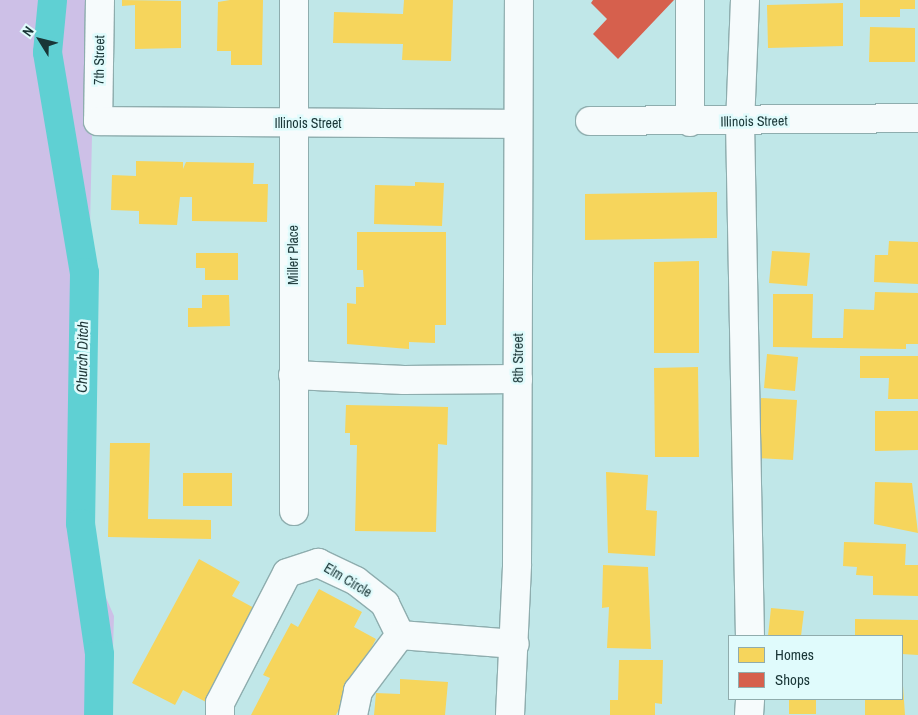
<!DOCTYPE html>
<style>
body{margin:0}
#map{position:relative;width:918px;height:715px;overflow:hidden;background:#c0e7e8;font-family:"Archivo Narrow",sans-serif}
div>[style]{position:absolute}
.green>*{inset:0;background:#cdc0e7}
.homes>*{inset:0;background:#f6d55c}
.shops>*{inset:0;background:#d6604d}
.canal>*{height:29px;margin:-14.5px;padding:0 14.5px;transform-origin:14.5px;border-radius:14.5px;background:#5fd0d3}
.roads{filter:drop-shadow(1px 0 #8eadae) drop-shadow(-1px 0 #8eadae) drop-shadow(0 1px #8eadae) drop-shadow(0 -1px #8eadae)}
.minor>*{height:28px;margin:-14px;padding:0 14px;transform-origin:14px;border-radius:14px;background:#f6fbfc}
span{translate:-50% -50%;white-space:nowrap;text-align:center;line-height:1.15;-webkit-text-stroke:5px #e0fbfc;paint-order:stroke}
.street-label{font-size:14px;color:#193637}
.water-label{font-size:15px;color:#1f3637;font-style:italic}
.legend{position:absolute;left:728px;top:635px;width:175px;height:65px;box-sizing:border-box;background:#e0fbfc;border:1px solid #90acad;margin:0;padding:6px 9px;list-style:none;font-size:15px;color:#193637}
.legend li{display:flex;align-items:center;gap:10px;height:25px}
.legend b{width:25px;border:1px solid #90acad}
.north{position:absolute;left:15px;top:15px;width:50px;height:50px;-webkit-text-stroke:4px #e0fbfc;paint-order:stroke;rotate:306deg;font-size:14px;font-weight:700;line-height:20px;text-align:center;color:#193637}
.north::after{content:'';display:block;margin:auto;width:18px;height:22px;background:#193637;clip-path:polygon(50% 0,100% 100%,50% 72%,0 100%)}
</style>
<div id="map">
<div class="green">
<div style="clip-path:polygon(0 0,95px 0,83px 545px,114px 616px,111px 715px,0 715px)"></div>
</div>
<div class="homes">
<div style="clip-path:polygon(122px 0,181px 1px,181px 48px,135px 49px,135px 5px,122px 6px)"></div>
<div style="clip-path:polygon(230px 0,263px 0,262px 65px,231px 65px,231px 51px,217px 51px,218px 2px)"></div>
<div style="clip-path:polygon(404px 0,453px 0,451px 61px,402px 60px,403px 44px,333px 43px,334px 12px,403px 14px)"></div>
<div style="clip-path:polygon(860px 0,915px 0,915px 9px,900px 9px,900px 17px,860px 17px)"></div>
<div style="clip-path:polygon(843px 3px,843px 46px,768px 48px,767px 5px)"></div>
<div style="clip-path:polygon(870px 27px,915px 28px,915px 62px,869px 62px)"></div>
<div style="clip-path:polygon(136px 161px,183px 162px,183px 169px,186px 162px,254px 163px,253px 184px,268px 184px,267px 222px,192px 221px,192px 197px,180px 197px,177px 225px,139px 224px,139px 211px,111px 210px,112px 175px,136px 176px)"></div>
<div style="clip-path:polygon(415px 182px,444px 183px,442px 226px,374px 224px,375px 185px,415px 186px)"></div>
<div style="clip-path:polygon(717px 192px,717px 238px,585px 240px,585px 194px)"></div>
<div style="clip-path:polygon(357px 232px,446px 232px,446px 325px,435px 325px,435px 343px,409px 342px,409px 349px,347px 344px,347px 303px,356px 304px,356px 287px,364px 287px,363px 270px,357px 270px)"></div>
<div style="clip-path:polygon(889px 241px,918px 242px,918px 284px,874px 282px,875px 255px,888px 255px)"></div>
<div style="clip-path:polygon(772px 251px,810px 253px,807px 286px,769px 283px)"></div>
<div style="clip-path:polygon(196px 253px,238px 253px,238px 280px,205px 280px,205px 268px,196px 268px)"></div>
<div style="clip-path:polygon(699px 261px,699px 353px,654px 353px,654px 262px)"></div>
<div style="clip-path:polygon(875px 292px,918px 293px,918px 344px,906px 344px,906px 349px,773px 347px,773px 294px,813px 294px,812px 338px,843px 338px,844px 309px,874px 310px)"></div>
<div style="clip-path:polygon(202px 295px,229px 295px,230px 326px,188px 327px,188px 308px,202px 308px)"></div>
<div style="clip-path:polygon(767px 354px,798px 357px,795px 391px,764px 388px)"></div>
<div style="clip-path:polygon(860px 356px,918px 356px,918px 399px,888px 399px,889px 378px,860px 378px)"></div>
<div style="clip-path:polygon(698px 367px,699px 457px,655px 457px,654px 368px)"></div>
<div style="clip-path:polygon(761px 398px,797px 400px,793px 460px,757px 458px)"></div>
<div style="clip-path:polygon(346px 405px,448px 407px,447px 445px,438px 444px,436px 532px,355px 531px,357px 445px,350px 445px,350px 433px,345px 433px)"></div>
<div style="clip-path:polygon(875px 411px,918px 411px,918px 450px,875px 451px)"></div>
<div style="clip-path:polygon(110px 443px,150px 443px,148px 519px,211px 520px,211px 539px,108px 537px)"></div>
<div style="clip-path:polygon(606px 472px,648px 475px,646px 510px,657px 511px,655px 556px,608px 553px)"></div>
<div style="clip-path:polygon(183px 473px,232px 473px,232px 506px,183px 506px)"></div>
<div style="clip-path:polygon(875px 482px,912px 483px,918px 533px,874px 524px)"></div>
<div style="clip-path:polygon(844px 542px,906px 544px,905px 565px,918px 565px,918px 596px,873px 595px,873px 576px,856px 575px,857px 567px,843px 566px)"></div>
<div style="clip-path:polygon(199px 559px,240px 582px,232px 596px,256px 609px,206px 702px,183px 690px,175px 705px,132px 683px)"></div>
<div style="clip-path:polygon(603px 565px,648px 567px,651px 649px,607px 648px,609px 607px,602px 608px)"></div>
<div style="clip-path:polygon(319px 589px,362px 612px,354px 627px,376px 639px,336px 715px,251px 715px,270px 678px,263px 675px,291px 623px,298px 627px)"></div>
<div style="clip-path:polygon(771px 608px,804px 611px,801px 636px,768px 636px)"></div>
<div style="clip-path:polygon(855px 619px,918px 620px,918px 655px,902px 654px,902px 636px,855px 636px)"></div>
<div style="clip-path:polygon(619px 660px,663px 660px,662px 704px,655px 703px,655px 715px,610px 715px,610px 700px,618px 700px)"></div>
<div style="clip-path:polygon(902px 671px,905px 715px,865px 715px,865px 699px,902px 699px)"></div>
<div style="clip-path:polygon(400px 679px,448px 682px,445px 715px,374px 715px,376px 693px,400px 694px)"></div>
<div style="clip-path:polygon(789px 699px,816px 699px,816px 714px,789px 714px)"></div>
</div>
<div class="shops">
<div style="clip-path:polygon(593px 0,674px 0,618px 59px,593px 34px,607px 19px,591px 3px)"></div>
</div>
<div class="canal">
<div style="left:52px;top:0;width:52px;rotate:95.5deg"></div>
<div style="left:47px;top:52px;width:223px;rotate:80.5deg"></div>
<div style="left:84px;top:272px;width:251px;rotate:90.9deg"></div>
<div style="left:80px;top:523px;width:132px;rotate:81.7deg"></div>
<div style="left:99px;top:654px;width:61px;rotate:90.9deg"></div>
</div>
<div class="roads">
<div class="minor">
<div style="left:100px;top:0;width:121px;rotate:90.9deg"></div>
<div style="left:98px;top:121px;width:420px;rotate:0.4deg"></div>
<div style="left:745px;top:0;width:122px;rotate:92.3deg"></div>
<div style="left:740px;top:122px;width:514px;rotate:88.89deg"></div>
<div style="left:590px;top:121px;width:328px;rotate:-0.5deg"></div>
<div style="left:690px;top:122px;width:122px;rotate:-90deg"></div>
<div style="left:293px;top:375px;width:111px;rotate:2.6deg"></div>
<div style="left:404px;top:380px;width:114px;rotate:-0.5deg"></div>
<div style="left:294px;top:511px;width:511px;rotate:-90deg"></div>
<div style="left:220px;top:715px;width:12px;rotate:-90deg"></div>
<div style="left:220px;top:703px;width:146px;rotate:-62.7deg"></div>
<div style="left:287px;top:573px;width:33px;rotate:-18deg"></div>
<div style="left:318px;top:563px;width:42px;rotate:25.3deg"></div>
<div style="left:356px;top:581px;width:37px;rotate:38deg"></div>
<div style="left:385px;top:604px;width:34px;rotate:64deg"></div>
<div style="left:400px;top:635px;width:115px;rotate:4.5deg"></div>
<div style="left:353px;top:715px;width:25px;rotate:-78deg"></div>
<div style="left:358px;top:691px;width:70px;rotate:-53.1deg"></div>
<div style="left:510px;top:715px;width:151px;rotate:-87.3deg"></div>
<div style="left:517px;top:564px;width:564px;rotate:-89.8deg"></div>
<div style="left:749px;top:715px;width:16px;rotate:-86deg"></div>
</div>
</div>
<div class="street-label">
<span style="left:99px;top:60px;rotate:-89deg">7th Street</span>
<span style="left:754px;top:121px;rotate:-1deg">Illinois Street</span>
<span style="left:308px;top:123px">Illinois Street</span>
<span style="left:293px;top:255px;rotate:-90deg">Miller Place</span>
<span style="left:518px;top:358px;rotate:-90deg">8th Street</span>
<span style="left:348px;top:580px;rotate:31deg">Elm Circle</span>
</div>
<div class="water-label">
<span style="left:82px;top:357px;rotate:-89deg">Church Ditch</span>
</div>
<ul class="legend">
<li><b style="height:14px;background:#f6d55c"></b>Homes</li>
<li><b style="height:14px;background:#d6604d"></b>Shops</li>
</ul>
<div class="north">N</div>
</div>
